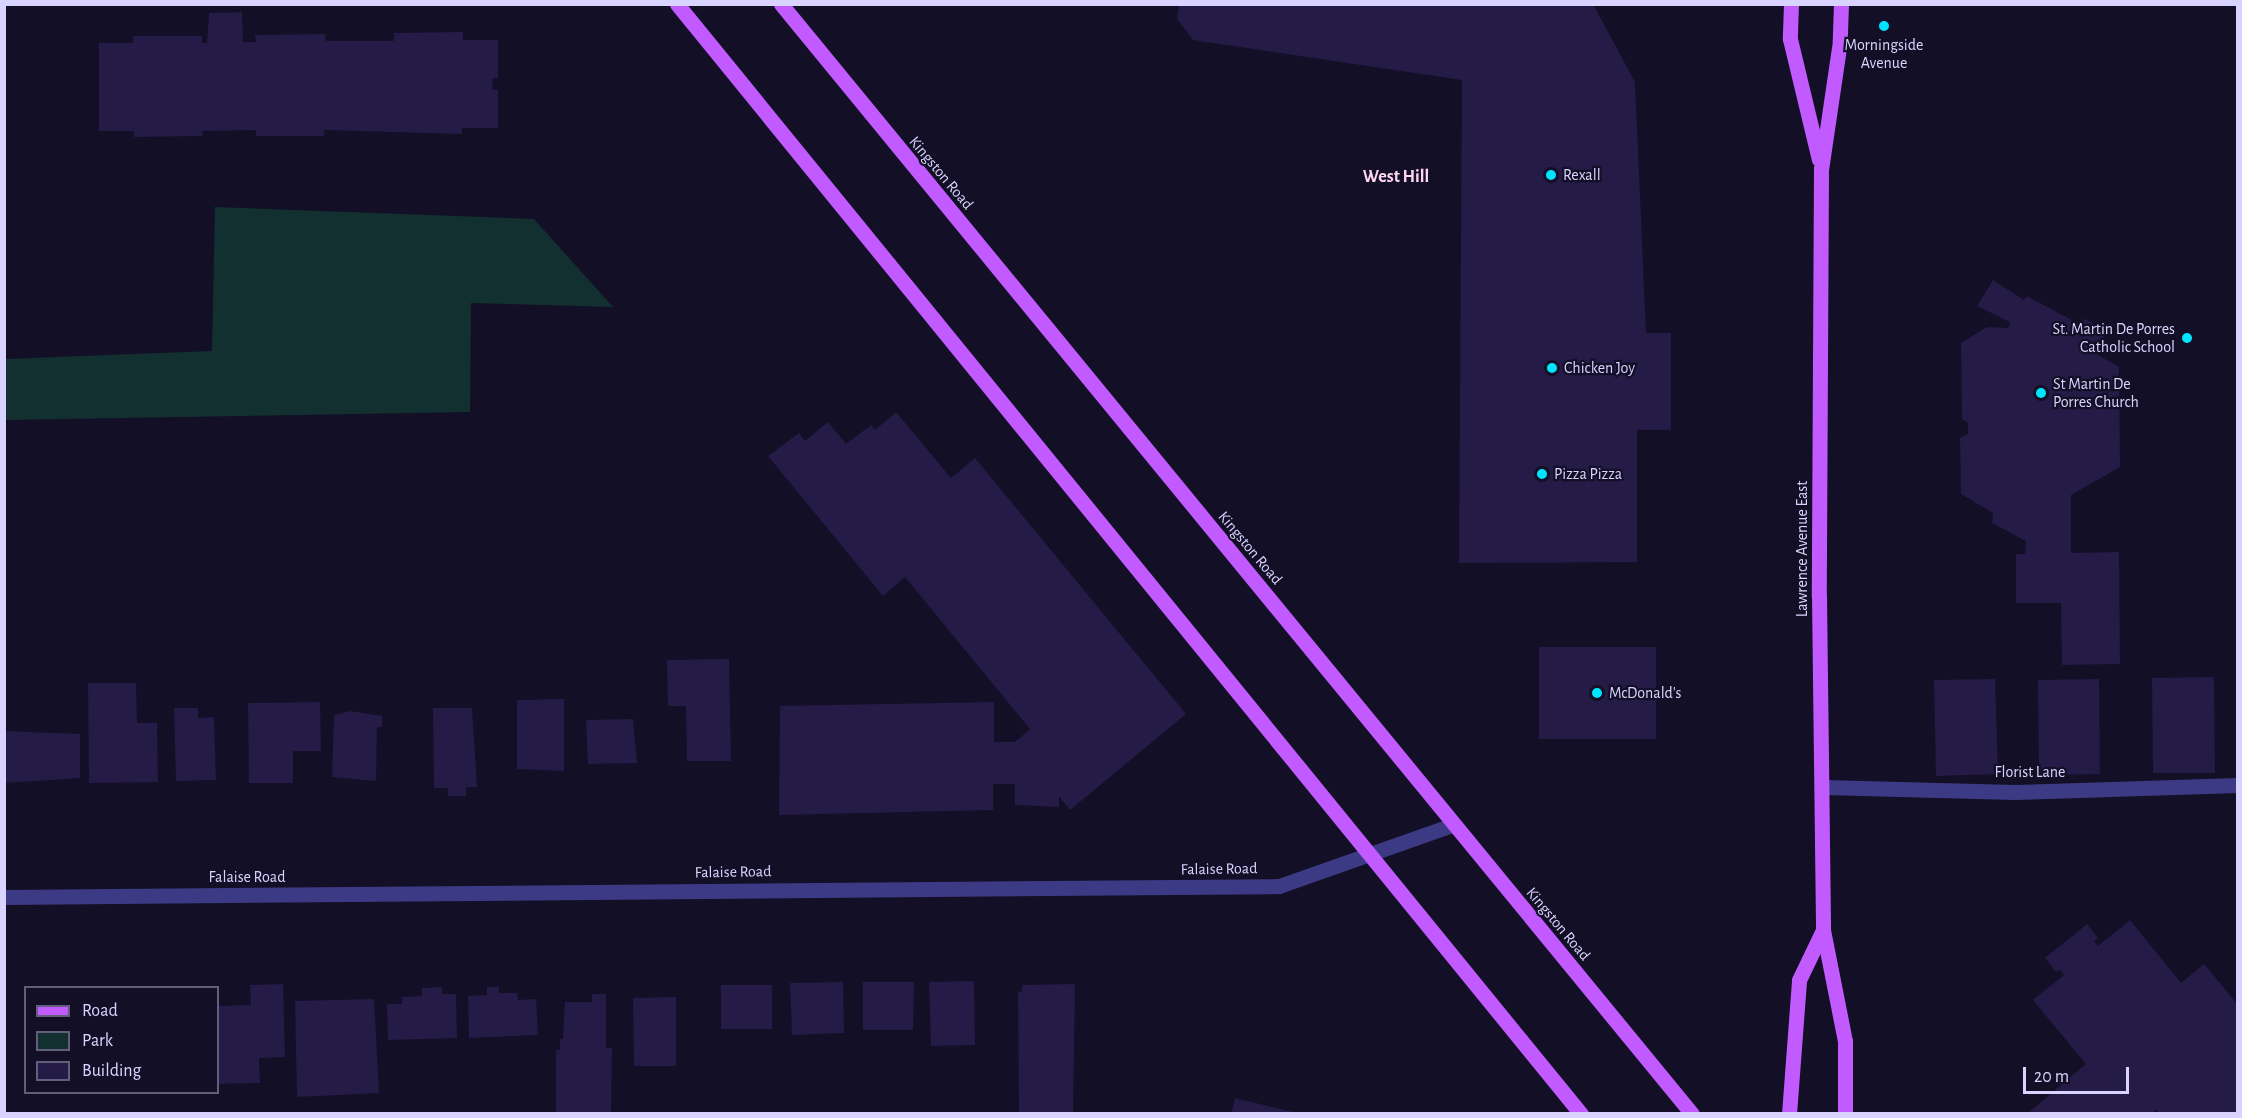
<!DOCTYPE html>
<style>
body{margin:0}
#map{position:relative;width:2242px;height:1118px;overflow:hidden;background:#130f26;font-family:"Alegreya Sans",sans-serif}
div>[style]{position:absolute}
.green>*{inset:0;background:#12302f}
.building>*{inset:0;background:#241b47}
.minor>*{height:15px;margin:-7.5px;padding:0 7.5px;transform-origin:7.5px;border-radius:7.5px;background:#3d3a85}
.major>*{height:15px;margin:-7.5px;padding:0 7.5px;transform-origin:7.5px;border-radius:7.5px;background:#c25bff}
.dots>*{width:16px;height:16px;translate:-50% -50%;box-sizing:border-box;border:3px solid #130f26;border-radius:50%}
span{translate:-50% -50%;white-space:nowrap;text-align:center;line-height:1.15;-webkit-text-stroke:4.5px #130f26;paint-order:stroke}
.poi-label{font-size:16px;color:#d9d4ff}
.left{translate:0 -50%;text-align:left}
.right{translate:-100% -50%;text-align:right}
.street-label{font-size:16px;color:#d9d4ff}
.neighbourhood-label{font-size:18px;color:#ffd6f0;font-weight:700}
.frame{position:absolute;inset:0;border:6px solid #d9d4ff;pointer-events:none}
.legend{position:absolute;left:24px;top:986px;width:195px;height:108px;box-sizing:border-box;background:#130f26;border:2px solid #625e7d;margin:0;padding:8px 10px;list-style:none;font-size:18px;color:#d9d4ff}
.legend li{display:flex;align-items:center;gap:12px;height:30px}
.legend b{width:30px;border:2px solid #625e7d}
.scale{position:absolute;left:2023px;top:1067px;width:106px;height:27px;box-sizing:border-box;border:3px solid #d9d4ff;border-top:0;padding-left:8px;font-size:18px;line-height:21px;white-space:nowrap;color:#d9d4ff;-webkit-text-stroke:4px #130f26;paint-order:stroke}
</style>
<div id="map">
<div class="green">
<div style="clip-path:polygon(215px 207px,534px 219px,613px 307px,471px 303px,470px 412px,5px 420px,5px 359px,212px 351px)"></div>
</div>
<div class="building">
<div style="clip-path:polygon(1179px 4px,1593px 4px,1635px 82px,1646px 333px,1671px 333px,1671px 430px,1637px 430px,1637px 562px,1459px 563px,1462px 80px,1193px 40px,1177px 19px)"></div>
<div style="clip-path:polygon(242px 12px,243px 42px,256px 42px,255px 35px,325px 34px,326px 41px,394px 41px,394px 33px,463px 32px,463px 40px,498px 40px,498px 78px,493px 78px,492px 90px,498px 90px,498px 128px,462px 128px,462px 134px,324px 130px,324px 136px,256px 136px,256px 130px,202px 131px,203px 136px,134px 137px,134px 131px,99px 131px,99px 43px,133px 43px,133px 36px,202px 36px,202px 43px,207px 43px,209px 13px)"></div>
<div style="clip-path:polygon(1993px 280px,2024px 300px,2027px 296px,2077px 323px,2085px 319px,2108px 331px,2096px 354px,2119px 367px,2120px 467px,2071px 495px,2071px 553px,2119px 552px,2120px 664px,2062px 665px,2061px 603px,2016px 603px,2016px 554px,2025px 554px,2026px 541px,1992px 523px,1993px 513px,1961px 494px,1960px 438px,1968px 434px,1968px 423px,1962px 419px,1961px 343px,1987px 327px,2008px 328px,2010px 322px,1977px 306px)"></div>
<div style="clip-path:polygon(896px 412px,951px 478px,975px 458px,1186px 714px,1070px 810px,1059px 796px,1059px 807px,1015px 805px,1015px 784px,993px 784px,993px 810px,779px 815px,780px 706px,994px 702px,994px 742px,1015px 742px,1030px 729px,905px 577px,883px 596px,768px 456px,799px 433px,805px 441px,828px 422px,846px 444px,871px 425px,875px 430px)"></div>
<div style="clip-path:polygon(1539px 647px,1656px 647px,1656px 739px,1539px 739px)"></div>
<div style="clip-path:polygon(729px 659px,731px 761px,687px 761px,686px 706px,668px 706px,667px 660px)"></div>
<div style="clip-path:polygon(2214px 677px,2215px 773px,2153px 773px,2152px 678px)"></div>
<div style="clip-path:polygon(1995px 679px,1998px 774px,1936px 776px,1934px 680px)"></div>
<div style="clip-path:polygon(2099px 679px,2100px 774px,2039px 775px,2038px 680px)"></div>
<div style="clip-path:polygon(88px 683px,136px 683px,137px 723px,157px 723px,158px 782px,89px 783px)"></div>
<div style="clip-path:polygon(564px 699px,564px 771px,517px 769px,517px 700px)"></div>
<div style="clip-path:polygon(320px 702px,321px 751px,293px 751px,293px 783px,249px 783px,248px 703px)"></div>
<div style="clip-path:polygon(174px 708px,198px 708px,198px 718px,214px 717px,216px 780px,176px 781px)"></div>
<div style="clip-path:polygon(433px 708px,472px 708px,477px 787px,466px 787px,466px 796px,448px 796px,448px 788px,434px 788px)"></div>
<div style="clip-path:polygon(350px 711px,382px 716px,382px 727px,377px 727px,376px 781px,332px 777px,334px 715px)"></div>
<div style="clip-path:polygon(633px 719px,637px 763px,588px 764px,586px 720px)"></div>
<div style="clip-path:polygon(4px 731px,80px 734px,80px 778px,4px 783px)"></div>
<div style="clip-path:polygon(2130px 920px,2181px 983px,2204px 964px,2238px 1005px,2238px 1114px,2160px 1114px,2157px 1109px,2151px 1114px,2027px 1114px,2086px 1064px,2033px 1000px,2064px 975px,2060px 970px,2056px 972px,2045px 958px,2087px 924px,2098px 938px,2094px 941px,2098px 946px)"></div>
<div style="clip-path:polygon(974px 981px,975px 1045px,931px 1046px,929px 982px)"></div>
<div style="clip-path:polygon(843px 982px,844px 1033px,792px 1035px,790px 983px)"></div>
<div style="clip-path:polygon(863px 982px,914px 982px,913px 1030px,863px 1030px)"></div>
<div style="clip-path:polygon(283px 984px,285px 1057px,259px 1058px,260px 1083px,218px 1084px,218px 1006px,251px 1005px,250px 985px)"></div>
<div style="clip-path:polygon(1075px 984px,1073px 1114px,1019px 1114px,1018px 992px,1022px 992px,1022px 985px)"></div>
<div style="clip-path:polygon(721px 985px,772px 985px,772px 1029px,721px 1029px)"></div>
<div style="clip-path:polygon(442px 987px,442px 994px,456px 994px,457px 1038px,388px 1040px,387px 1004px,402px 1004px,402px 997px,422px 996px,422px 988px)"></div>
<div style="clip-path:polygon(487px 987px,499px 987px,499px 993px,517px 993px,518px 1000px,536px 999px,538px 1035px,469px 1038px,468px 996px,487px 995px)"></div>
<div style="clip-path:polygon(592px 994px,606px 994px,606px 1048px,612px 1048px,611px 1114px,556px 1114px,556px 1050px,560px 1050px,560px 1039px,563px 1039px,565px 1002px,592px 1002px)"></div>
<div style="clip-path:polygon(676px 997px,676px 1066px,634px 1066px,633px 998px)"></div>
<div style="clip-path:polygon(374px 999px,379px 1093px,297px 1097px,295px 1001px)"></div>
<div style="clip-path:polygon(1235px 1098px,1297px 1113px,1297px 1114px,1231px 1114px)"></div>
</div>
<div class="minor">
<div style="left:1823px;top:787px;width:192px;rotate:1.5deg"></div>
<div style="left:2015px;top:792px;width:223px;rotate:-1.8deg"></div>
<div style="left:4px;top:897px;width:1275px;rotate:-0.49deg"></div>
<div style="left:1279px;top:886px;width:183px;rotate:-19.4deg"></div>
</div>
<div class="major">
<div style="left:677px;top:4px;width:1432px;rotate:50.84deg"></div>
<div style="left:781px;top:4px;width:1436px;rotate:50.62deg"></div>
<div style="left:1791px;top:4px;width:35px;rotate:92deg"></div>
<div style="left:1790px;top:39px;width:124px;rotate:76.5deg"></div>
<div style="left:1841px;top:4px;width:37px;rotate:92deg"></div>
<div style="left:1840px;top:41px;width:129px;rotate:98.4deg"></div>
<div style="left:1821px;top:169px;width:427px;rotate:90.3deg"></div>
<div style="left:1819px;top:596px;width:334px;rotate:89.3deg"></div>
<div style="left:1823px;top:930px;width:113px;rotate:78.8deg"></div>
<div style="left:1845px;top:1041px;width:73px;rotate:90deg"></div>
<div style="left:1789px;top:1114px;width:134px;rotate:-85.7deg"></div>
<div style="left:1799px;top:980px;width:55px;rotate:-64.4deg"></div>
</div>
<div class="dots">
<div style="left:1884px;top:26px;background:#00e5ff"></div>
<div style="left:1551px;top:175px;background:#00e5ff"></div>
<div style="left:2187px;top:338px;background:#00e5ff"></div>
<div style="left:1552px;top:368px;background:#00e5ff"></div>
<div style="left:2041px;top:393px;background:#00e5ff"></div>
<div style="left:1542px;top:474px;background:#00e5ff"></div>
<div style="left:1597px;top:693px;background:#00e5ff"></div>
</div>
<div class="poi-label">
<span style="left:1884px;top:54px">Morningside<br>Avenue</span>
<span class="left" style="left:1563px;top:175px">Rexall</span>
<span class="right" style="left:2175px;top:338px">St. Martin De Porres<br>Catholic School</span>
<span class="left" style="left:1564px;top:368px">Chicken Joy</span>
<span class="left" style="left:2053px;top:393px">St Martin De<br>Porres Church</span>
<span class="left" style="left:1554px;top:474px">Pizza Pizza</span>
<span class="left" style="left:1609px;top:693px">McDonald's</span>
</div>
<div class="street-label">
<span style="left:941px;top:173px;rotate:50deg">Kingston Road</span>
<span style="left:1250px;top:548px;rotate:50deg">Kingston Road</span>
<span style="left:1802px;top:549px;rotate:-90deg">Lawrence Avenue East</span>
<span style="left:2030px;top:772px">Florist Lane</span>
<span style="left:1219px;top:869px;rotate:-1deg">Falaise Road</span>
<span style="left:733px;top:872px;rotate:-1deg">Falaise Road</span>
<span style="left:247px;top:877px">Falaise Road</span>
<span style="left:1558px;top:924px;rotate:50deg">Kingston Road</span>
</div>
<div class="neighbourhood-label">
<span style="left:1396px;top:177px">West Hill</span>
</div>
<div class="frame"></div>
<ul class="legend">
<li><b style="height:8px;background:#c25bff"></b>Road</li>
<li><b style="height:16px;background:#12302f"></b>Park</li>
<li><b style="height:16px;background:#241b47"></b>Building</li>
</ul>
<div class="scale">20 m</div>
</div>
